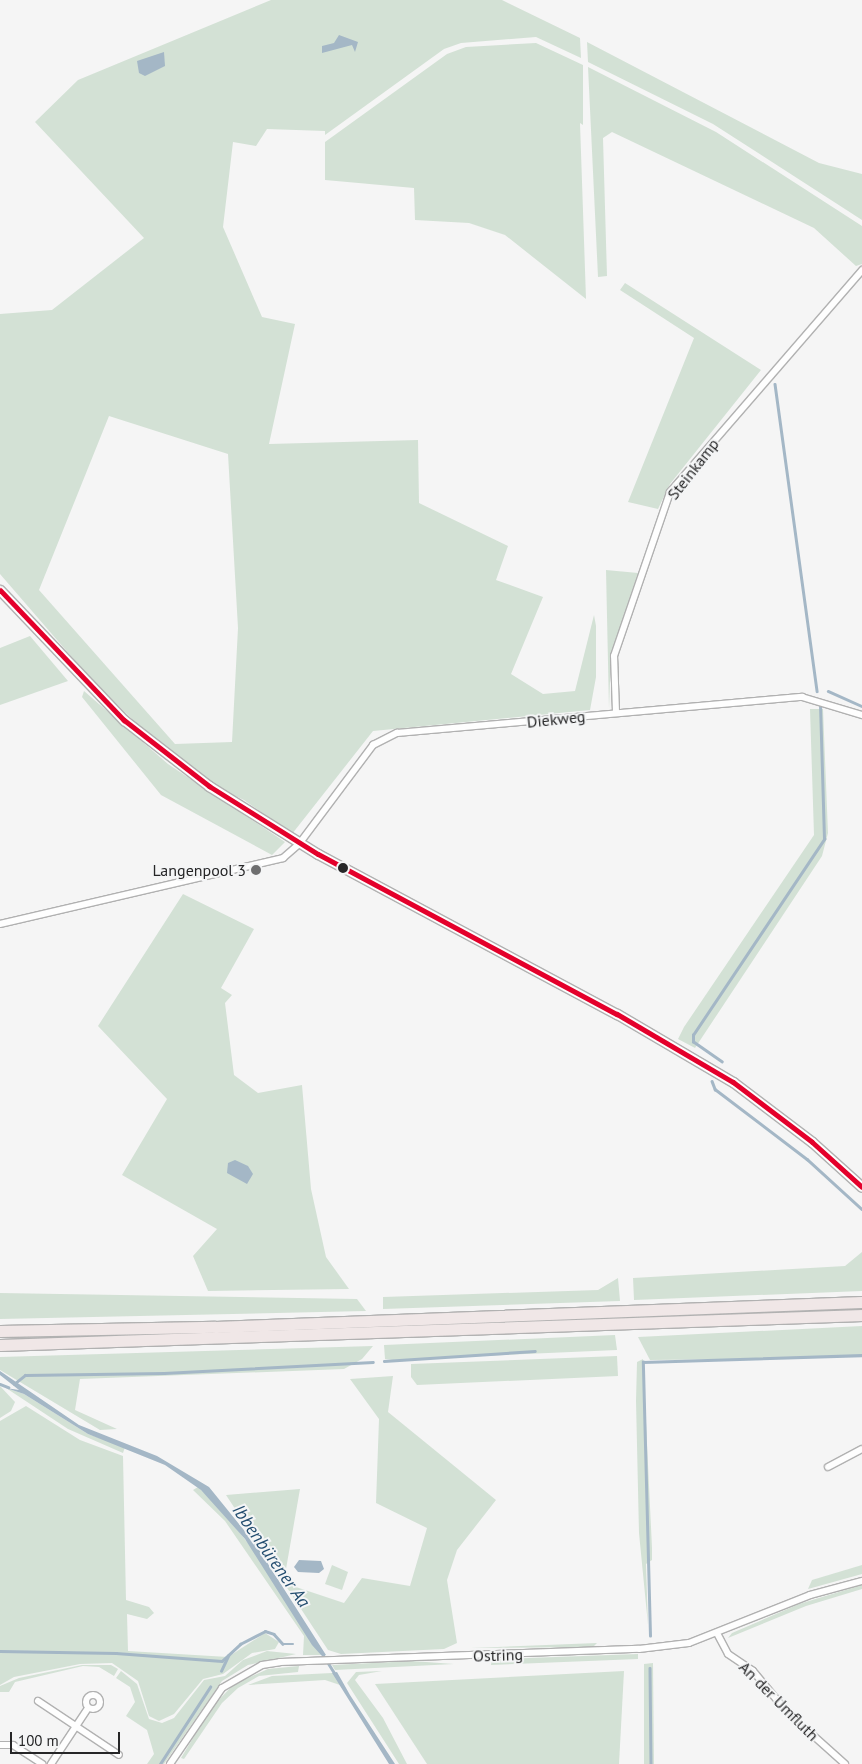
<!DOCTYPE html>
<meta charset="utf-8">
<style>
body{margin:0}
#map{position:relative;width:862px;height:1764px;overflow:hidden;background:#f5f5f5;font-family:"PT Sans",sans-serif}
div>[style]{position:absolute}
.green>*{inset:0;background:#d3e1d5}
.water>*{inset:0;background:#a4b7c6}
.stream>*{height:2.5px;margin:-1.25px;padding:0 1.25px;transform-origin:1.25px;border-radius:1.25px;background:#a4b7c6}
.roads{filter:drop-shadow(1px 0 #b1b1b1) drop-shadow(-1px 0 #b1b1b1) drop-shadow(0 1px #b1b1b1) drop-shadow(0 -1px #b1b1b1)}
.street>*{height:6px;margin:-3px;padding:0 3px;transform-origin:3px;border-radius:3px;background:#fefefe}
.street>.ring{margin:-3px;padding:0;box-sizing:content-box;background:none;border:6px solid #fefefe;border-radius:50%}
.secondary>*{height:9px;margin:-4.5px;padding:0 4.5px;transform-origin:4.5px;border-radius:4.5px;background:#fefefe}
.highway>*{height:11px;margin:-5.5px;padding:0 5.5px;transform-origin:5.5px;border-radius:5.5px;background:#f0e7e7}
.bus-1>*{height:5px;margin:-2.5px;padding:0 2.5px;transform-origin:2.5px;border-radius:2.5px;background:#e4002b}
.dots>*{width:14px;height:14px;translate:-50% -50%;box-sizing:border-box;border:2px solid #f4f5f6;border-radius:50%}
span{translate:-50% -50%;white-space:nowrap;text-align:center;line-height:1.15;-webkit-text-stroke:4px #f4f5f6;paint-order:stroke}
.street-label{font-size:16px;color:#262627}
.poi-label{font-size:16px;color:#262627}
.right{translate:-100% -50%;text-align:right}
.water-label{font-size:18px;color:#234d6f;font-style:italic}
.scale{position:absolute;left:10px;top:1732px;width:110px;height:22px;box-sizing:border-box;border:2px solid #262627;border-top:0;padding-left:6px;font-size:15px;line-height:18px;white-space:nowrap;color:#262627;-webkit-text-stroke:4px #f4f5f6;paint-order:stroke}
</style>
<div id="map">
<div class="green">
<div style="clip-path:polygon(evenodd,271px 0,502px 0,580px 38px,581px 58px,536px 37px,461px 43px,444px 49px,325px 135px,325px 131px,267px 129px,256px 146px,233px 142px,223px 227px,262px 317px,295px 324px,269px 444px,418px 440px,419px 503px,508px 546px,496px 580px,543px 597px,511px 674px,543px 694px,575px 691px,594px 615px,596px 626px,596px 677px,590px 710px,373px 731px,292px 834px,244px 800px,220px 789px,141px 728px,89px 677px,0 574px,0 314px,52px 310px,144px 238px,35px 122px,78px 80px,271px 0,109px 416px,228px 454px,238px 628px,232px 742px,175px 744px,39px 590px,109px 416px)"></div>
<div style="clip-path:polygon(587px 42px,819px 163px,862px 174px,862px 220px,713px 124px,588px 62px)"></div>
<div style="clip-path:polygon(536px 43px,583px 65px,583px 125px,580px 123px,586px 299px,505px 235px,469px 223px,415px 220px,414px 188px,325px 180px,325px 142px,447px 54px,466px 47px)"></div>
<div style="clip-path:polygon(588px 67px,716px 132px,862px 226px,862px 264px,856px 266px,814px 228px,612px 132px,603px 138px,607px 276px,598px 277px)"></div>
<div style="clip-path:polygon(625px 283px,761px 370px,670px 484px,658px 509px,628px 502px,694px 338px,620px 290px)"></div>
<div style="clip-path:polygon(606px 570px,638px 573px,611px 653px,609px 709px)"></div>
<div style="clip-path:polygon(30px 636px,68px 681px,0 705px,0 648px)"></div>
<div style="clip-path:polygon(84px 691px,168px 764px,285px 842px,272px 855px,161px 795px,82px 697px)"></div>
<div style="clip-path:polygon(810px 709px,823px 709px,828px 833px,822px 856px,695px 1048px,678px 1039px,684px 1027px,814px 835px)"></div>
<div style="clip-path:polygon(183px 894px,254px 929px,221px 988px,232px 995px,225px 1003px,234px 1075px,258px 1093px,302px 1085px,311px 1189px,326px 1257px,349px 1289px,208px 1291px,193px 1256px,217px 1229px,122px 1175px,167px 1099px,98px 1026px)"></div>
<div style="clip-path:polygon(862px 1252px,862px 1291px,634px 1300px,633px 1278px,845px 1266px)"></div>
<div style="clip-path:polygon(618px 1278px,620px 1301px,383px 1309px,383px 1297px,598px 1290px)"></div>
<div style="clip-path:polygon(0 1293px,357px 1299px,366px 1311px,0 1319px)"></div>
<div style="clip-path:polygon(862px 1326px,862px 1356px,819px 1358px,650px 1360px,638px 1337px)"></div>
<div style="clip-path:polygon(615px 1335px,617px 1350px,393px 1360px,385px 1359px,384px 1345px)"></div>
<div style="clip-path:polygon(373px 1346px,362px 1359px,344px 1369px,80px 1379px,75px 1410px,117px 1429px,100px 1430px,0 1370px,0 1357px)"></div>
<div style="clip-path:polygon(617px 1356px,618px 1376px,417px 1385px,411px 1377px,411px 1364px)"></div>
<div style="clip-path:polygon(643px 1359px,652px 1548px,652px 1560px,646px 1564px,648px 1625px,639px 1533px,636px 1401px,637px 1362px)"></div>
<div style="clip-path:polygon(393px 1376px,388px 1412px,496px 1500px,457px 1550px,447px 1580px,457px 1643px,444px 1649px,341px 1654px,328px 1650px,226px 1495px,300px 1489px,286px 1569px,296px 1587px,344px 1603px,362px 1578px,410px 1586px,427px 1528px,376px 1503px,379px 1419px,350px 1379px)"></div>
<div style="clip-path:polygon(0 1386px,15px 1402px,11px 1411px,0 1418px)"></div>
<div style="clip-path:polygon(6px 1388px,24px 1394px,88px 1434px,125px 1447px,123px 1453px,68px 1429px)"></div>
<div style="clip-path:polygon(26px 1406px,80px 1440px,123px 1456px,126px 1600px,149px 1607px,154px 1613px,147px 1619px,127px 1614px,128px 1651px,228px 1657px,265px 1633px,279px 1642px,275px 1649px,252px 1653px,223px 1674px,203px 1679px,174px 1714px,159px 1721px,149px 1716px,138px 1681px,112px 1663px,80px 1664px,14px 1677px,0 1685px,0 1421px)"></div>
<div style="clip-path:polygon(198px 1487px,220px 1508px,259px 1557px,321px 1655px,303px 1655px,304px 1636px,225px 1521px,193px 1490px)"></div>
<div style="clip-path:polygon(332px 1565px,348px 1572px,342px 1590px,325px 1584px)"></div>
<div style="clip-path:polygon(862px 1565px,862px 1574px,808px 1589px,812px 1580px)"></div>
<div style="clip-path:polygon(862px 1585px,862px 1589px,806px 1606px,728px 1638px,732px 1633px,799px 1604px)"></div>
<div style="clip-path:polygon(597px 1643px,593px 1647px,471px 1648px)"></div>
<div style="clip-path:polygon(267px 1651px,296px 1654px,248px 1665px,222px 1681px,164px 1764px,147px 1764px,154px 1754px,147px 1730px,126px 1716px,135px 1702px,130px 1687px,116px 1678px,121px 1671px,137px 1684px,149px 1719px,162px 1723px,174px 1718px,204px 1680px,225px 1676px,243px 1660px)"></div>
<div style="clip-path:polygon(638px 1654px,638px 1659px,491px 1665px,492px 1660px,500px 1659px)"></div>
<div style="clip-path:polygon(412px 1661px,454px 1664px,335px 1670px,332px 1665px)"></div>
<div style="clip-path:polygon(653px 1663px,654px 1764px,644px 1764px,644px 1664px)"></div>
<div style="clip-path:polygon(82px 1665px,111px 1665px,118px 1669px,114px 1676px,99px 1667px,83px 1666px,15px 1682px,9px 1692px,0 1692px,0 1686px,19px 1678px)"></div>
<div style="clip-path:polygon(299px 1666px,298px 1672px,259px 1676px,238px 1688px,222px 1703px,184px 1759px,181px 1758px,211px 1708px,234px 1684px,268px 1669px)"></div>
<div style="clip-path:polygon(382px 1671px,359px 1675px,355px 1680px,383px 1718px,407px 1764px,399px 1764px,347px 1683px,356px 1672px)"></div>
<div style="clip-path:polygon(624px 1671px,619px 1764px,427px 1764px,375px 1684px)"></div>
<div style="clip-path:polygon(332px 1673px,340px 1685px,325px 1680px,248px 1685px,272px 1676px)"></div>
</div>
<div class="water">
<div style="clip-path:polygon(339px 35px,358px 42px,355px 52px,352px 45px,322px 53px,322px 46px,334px 43px)"></div>
<div style="clip-path:polygon(164px 52px,165px 66px,145px 76px,139px 73px,137px 61px)"></div>
<div style="clip-path:polygon(235px 1160px,248px 1166px,253px 1174px,247px 1184px,227px 1173px,228px 1163px)"></div>
<div style="clip-path:polygon(0 1371px,79px 1425px,157px 1456px,209px 1487px,256px 1545px,326px 1655px,321px 1655px,312px 1645px,245px 1539px,201px 1490px,165px 1465px,88px 1434px,24px 1394px,6px 1388px,19px 1390px,0 1375px)"></div>
<div style="clip-path:polygon(299px 1560px,321px 1561px,324px 1569px,319px 1573px,298px 1572px,294px 1567px)"></div>
<div style="clip-path:polygon(337px 1672px,350px 1695px,395px 1764px,389px 1764px,332px 1673px)"></div>
</div>
<div class="stream">
<div style="left:775px;top:384px;width:310px;rotate:82.2deg"></div>
<div style="left:828px;top:691px;width:37px;rotate:24deg"></div>
<div style="left:722px;top:1062px;width:35px;rotate:-145deg"></div>
<div style="left:693px;top:1042px;width:7px;rotate:-90deg"></div>
<div style="left:693px;top:1035px;width:236px;rotate:-56.2deg"></div>
<div style="left:824px;top:839px;width:133px;rotate:-91.7deg"></div>
<div style="left:712px;top:1081px;width:9px;rotate:69deg"></div>
<div style="left:715px;top:1089px;width:116px;rotate:37.3deg"></div>
<div style="left:807px;top:1159px;width:74px;rotate:42.3deg"></div>
<div style="left:384px;top:1361px;width:151px;rotate:-3.8deg"></div>
<div style="left:0;top:1384px;width:9px;rotate:21deg"></div>
<div style="left:14px;top:1384px;width:14px;rotate:-39deg"></div>
<div style="left:25px;top:1375px;width:139px;rotate:-0.8deg"></div>
<div style="left:164px;top:1373px;width:209px;rotate:-3deg"></div>
<div style="left:650px;top:1636px;width:274px;rotate:-91.5deg"></div>
<div style="left:643px;top:1362px;width:219px;rotate:-1.8deg"></div>
<div style="left:0;top:1651px;width:116px;rotate:1deg"></div>
<div style="left:116px;top:1653px;width:106px;rotate:4.3deg"></div>
<div style="left:222px;top:1661px;width:25px;rotate:-43deg"></div>
<div style="left:240px;top:1644px;width:28px;rotate:-27deg"></div>
<div style="left:265px;top:1631px;width:9px;rotate:18deg"></div>
<div style="left:274px;top:1634px;width:13px;rotate:48deg"></div>
<div style="left:283px;top:1644px;width:10px"></div>
<div style="left:322px;top:1653px;width:25px;rotate:58deg"></div>
<div style="left:650px;top:1668px;width:96px;rotate:89.4deg"></div>
<div style="left:221px;top:1671px;width:17px;rotate:-65deg"></div>
<div style="left:160px;top:1764px;width:92px;rotate:-57deg"></div>
</div>
<div class="roads">
<div class="street">
<div style="left:616px;top:712px;width:56px;rotate:-92deg"></div>
<div style="left:614px;top:656px;width:173px;rotate:-71.1deg"></div>
<div style="left:670px;top:492px;width:294px;rotate:-49.1deg"></div>
<div style="left:0;top:924px;width:291px;rotate:-13.1deg"></div>
<div style="left:283px;top:858px;width:21px;rotate:-41deg"></div>
<div style="left:299px;top:844px;width:124px;rotate:-53.2deg"></div>
<div style="left:373px;top:745px;width:27px;rotate:-27deg"></div>
<div style="left:397px;top:733px;width:407px;rotate:-5.1deg"></div>
<div style="left:802px;top:697px;width:63px;rotate:16.7deg"></div>
<div style="left:828px;top:1467px;width:38px;rotate:-28deg"></div>
<div style="left:718px;top:1635px;width:21px;rotate:62deg"></div>
<div style="left:728px;top:1654px;width:30px;rotate:34deg"></div>
<div style="left:753px;top:1671px;width:53px;rotate:50.3deg"></div>
<div style="left:787px;top:1712px;width:78px;rotate:41.9deg"></div>
<div class="ring" style="left:86px;top:1695px;width:8px;height:8px"></div>
<div style="left:38px;top:1701px;width:97px;rotate:33.7deg"></div>
<div style="left:0;top:1745px;width:13px"></div>
<div style="left:13px;top:1745px;width:35px;rotate:33deg"></div>
<div style="left:51px;top:1764px;width:67px;rotate:-56.5deg"></div>
<div style="left:170px;top:1764px;width:92px;rotate:-55.6deg"></div>
<div style="left:222px;top:1688px;width:46px;rotate:-29.9deg"></div>
<div style="left:262px;top:1665px;width:18px;rotate:-9deg"></div>
<div style="left:280px;top:1662px;width:359px;rotate:-2.1deg"></div>
<div style="left:639px;top:1649px;width:50px;rotate:-6.8deg"></div>
<div style="left:689px;top:1643px;width:130px;rotate:-21.6deg"></div>
<div style="left:810px;top:1595px;width:54px;rotate:-15.1deg"></div>
</div>
<div class="secondary">
<div style="left:0;top:590px;width:180px;rotate:46.4deg"></div>
<div style="left:124px;top:720px;width:108px;rotate:37.8deg"></div>
<div style="left:209px;top:786px;width:128px;rotate:32deg"></div>
<div style="left:318px;top:854px;width:339px;rotate:28.2deg"></div>
<div style="left:617px;top:1014px;width:134px;rotate:30.4deg"></div>
<div style="left:733px;top:1082px;width:99px;rotate:37.2deg"></div>
<div style="left:812px;top:1142px;width:67px;rotate:42deg"></div>
</div>
<div class="highway">
<div style="left:0;top:1331px;width:215px;rotate:-1.1deg"></div>
<div style="left:215px;top:1327px;width:647px;rotate:-2.21deg"></div>
<div style="left:0;top:1345px;width:863px;rotate:-1.99deg"></div>
</div>
</div>
<div class="bus-1">
<div style="left:0;top:590px;width:180px;rotate:46.4deg"></div>
<div style="left:124px;top:720px;width:108px;rotate:37.8deg"></div>
<div style="left:209px;top:786px;width:128px;rotate:32deg"></div>
<div style="left:318px;top:854px;width:339px;rotate:28.2deg"></div>
<div style="left:617px;top:1014px;width:134px;rotate:30.4deg"></div>
<div style="left:733px;top:1082px;width:99px;rotate:37.2deg"></div>
<div style="left:812px;top:1142px;width:67px;rotate:42deg"></div>
</div>
<div class="dots">
<div style="left:343px;top:868px;background:#262627"></div>
<div style="left:256px;top:870px;background:#6e6e6f"></div>
</div>
<div class="street-label">
<span style="left:693px;top:469px;rotate:-52deg">Steinkamp</span>
<span style="left:556px;top:719px;rotate:-6deg">Diekweg</span>
<span style="left:498px;top:1655px;rotate:-2deg">Ostring</span>
<span style="left:779px;top:1701px;rotate:45deg">An der Umfluth</span>
</div>
<div class="poi-label">
<span class="right" style="left:246px;top:870px">Langenpool 3</span>
</div>
<div class="water-label">
<span style="left:271px;top:1556px;rotate:55deg">Ibbenbürener Aa</span>
</div>
<div class="scale">100 m</div>
</div>
